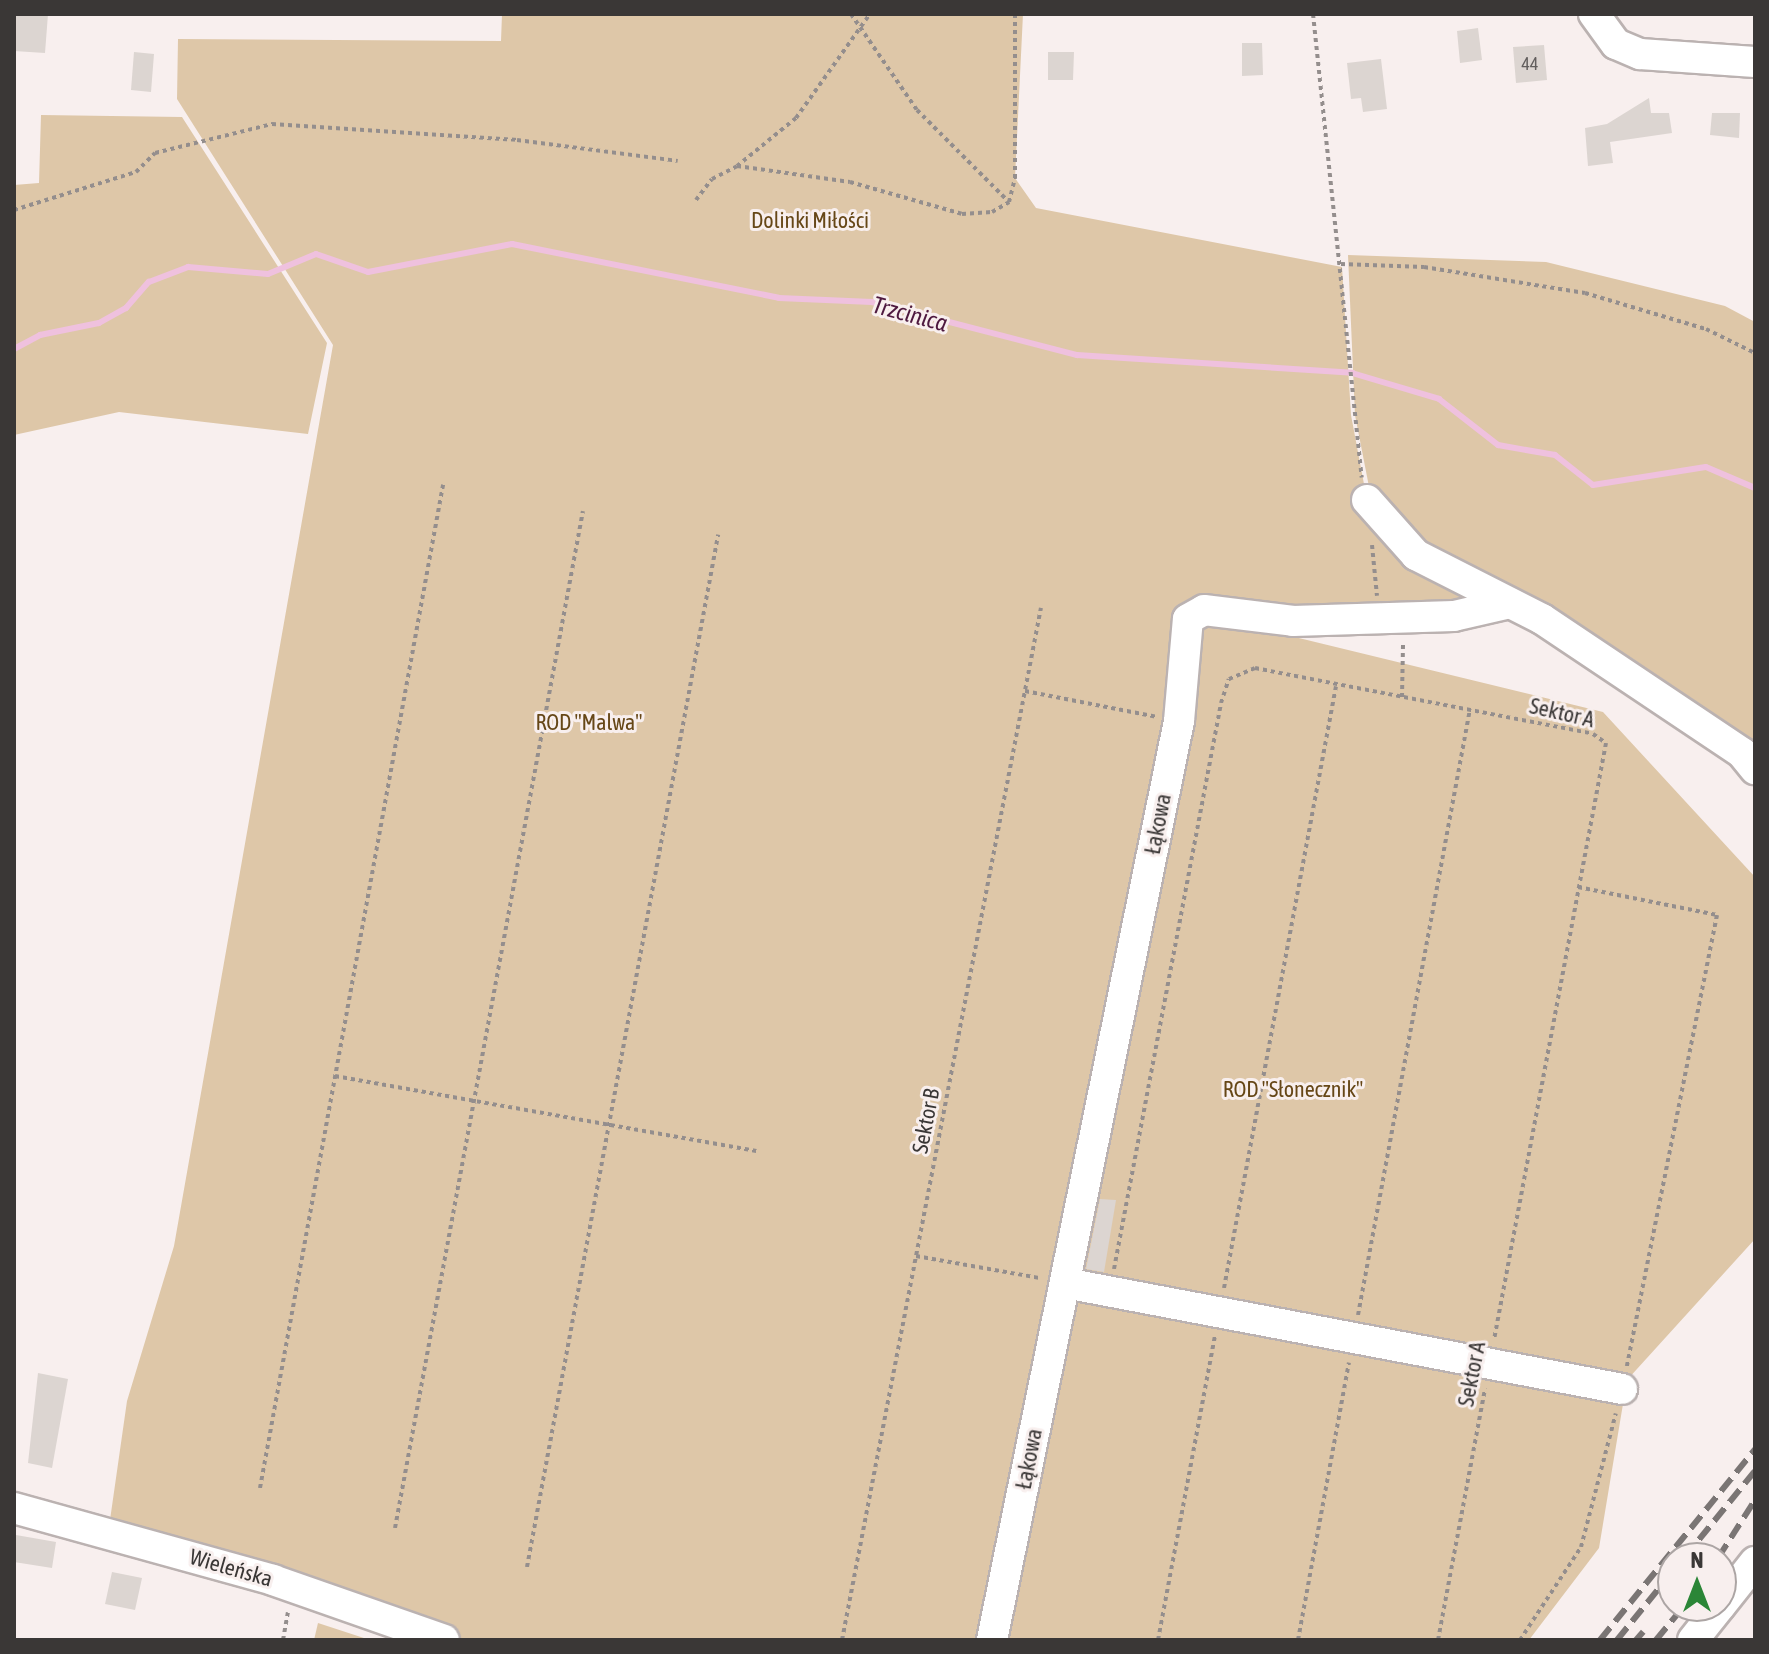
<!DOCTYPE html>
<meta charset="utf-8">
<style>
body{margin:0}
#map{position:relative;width:1769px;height:1654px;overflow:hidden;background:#f8efee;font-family:"Asap Condensed",sans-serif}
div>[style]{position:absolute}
.green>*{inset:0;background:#dec7a8}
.stream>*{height:6px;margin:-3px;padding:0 3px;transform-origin:3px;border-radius:3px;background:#efc1de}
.building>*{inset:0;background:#dcd5d1}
.path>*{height:4px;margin-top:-2px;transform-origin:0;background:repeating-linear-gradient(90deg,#948e8d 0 4px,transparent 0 8px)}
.roads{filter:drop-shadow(2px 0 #bbb2b1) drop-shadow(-2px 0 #bbb2b1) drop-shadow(0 2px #bbb2b1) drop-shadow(0 -2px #bbb2b1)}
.minor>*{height:30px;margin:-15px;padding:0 15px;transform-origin:15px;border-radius:15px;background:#fff}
.rail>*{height:6px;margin-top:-3px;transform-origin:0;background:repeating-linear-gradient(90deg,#7a7574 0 16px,transparent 0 24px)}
span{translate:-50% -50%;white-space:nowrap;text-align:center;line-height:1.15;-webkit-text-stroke:6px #f8efee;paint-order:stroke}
.number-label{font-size:18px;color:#625e5d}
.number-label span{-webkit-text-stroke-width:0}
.park-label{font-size:22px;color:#664717}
.street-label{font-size:22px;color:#3a3736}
.water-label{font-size:24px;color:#4e193f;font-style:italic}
.frame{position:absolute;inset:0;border:16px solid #3a3736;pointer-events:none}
.north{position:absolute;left:1657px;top:1542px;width:80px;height:80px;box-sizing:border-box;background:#f8efee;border:2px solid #aca5a4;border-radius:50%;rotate:0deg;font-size:22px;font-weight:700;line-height:32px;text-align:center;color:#3a3736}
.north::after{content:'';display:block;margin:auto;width:28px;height:36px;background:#2b8637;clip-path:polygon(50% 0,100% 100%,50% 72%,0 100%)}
</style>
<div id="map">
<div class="green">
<div style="clip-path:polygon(502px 14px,1023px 14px,1015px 178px,1036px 208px,1342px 267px,1351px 415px,1367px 500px,1416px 555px,1510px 603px,1196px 613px,1603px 712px,1755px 877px,1755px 1239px,1627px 1380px,1599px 1548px,1529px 1640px,456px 1640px,109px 1527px,127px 1401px,174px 1246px,333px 345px,177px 99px,178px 39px,501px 41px)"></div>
<div style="clip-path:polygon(41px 115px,182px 117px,327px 343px,308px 434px,119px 412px,14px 435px,14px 185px,39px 183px)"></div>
<div style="clip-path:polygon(1348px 255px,1546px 262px,1725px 306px,1755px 322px,1755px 761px,1418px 546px,1371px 497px,1355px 415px)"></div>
<div style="clip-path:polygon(318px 1623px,370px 1640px,314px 1640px)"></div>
</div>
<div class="stream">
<div style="left:14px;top:349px;width:30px;rotate:-28deg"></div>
<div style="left:40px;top:335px;width:60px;rotate:-11.5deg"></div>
<div style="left:99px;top:323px;width:31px;rotate:-29deg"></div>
<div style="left:126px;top:308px;width:35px;rotate:-49deg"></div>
<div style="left:149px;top:282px;width:42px;rotate:-21deg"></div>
<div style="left:188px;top:267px;width:80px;rotate:5deg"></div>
<div style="left:268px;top:274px;width:52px;rotate:-22.6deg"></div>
<div style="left:316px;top:254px;width:55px;rotate:19.1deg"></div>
<div style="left:368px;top:272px;width:147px;rotate:-11deg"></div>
<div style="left:512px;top:244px;width:272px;rotate:11.4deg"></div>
<div style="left:779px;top:298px;width:93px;rotate:2.5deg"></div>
<div style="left:872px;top:302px;width:212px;rotate:14.5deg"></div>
<div style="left:1077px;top:355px;width:276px;rotate:3.7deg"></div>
<div style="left:1352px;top:373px;width:91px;rotate:16.6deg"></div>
<div style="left:1439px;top:399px;width:75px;rotate:37.9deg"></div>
<div style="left:1498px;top:445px;width:58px;rotate:10deg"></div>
<div style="left:1555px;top:455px;width:48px;rotate:38.3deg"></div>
<div style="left:1593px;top:485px;width:114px;rotate:-9.1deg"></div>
<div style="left:1706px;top:467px;width:53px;rotate:23.2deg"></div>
</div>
<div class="building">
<div style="clip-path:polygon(14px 14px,48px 14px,45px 53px,14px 51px)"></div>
<div style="clip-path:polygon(1478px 28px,1482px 60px,1460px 63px,1457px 31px)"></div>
<div style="clip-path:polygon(1242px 43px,1262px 43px,1263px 75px,1242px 76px)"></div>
<div style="clip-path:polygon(1544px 45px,1547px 80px,1516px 83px,1513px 47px)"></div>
<div style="clip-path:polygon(134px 52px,154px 54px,151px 92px,131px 90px)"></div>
<div style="clip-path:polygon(1048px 52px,1074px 52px,1073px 80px,1048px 80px)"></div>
<div style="clip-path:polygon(1381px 59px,1387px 109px,1363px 112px,1361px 98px,1351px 99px,1347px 63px)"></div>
<div style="clip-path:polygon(1649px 98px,1651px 113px,1669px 113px,1672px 133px,1610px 142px,1613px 163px,1588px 166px,1585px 128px,1607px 124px)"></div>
<div style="clip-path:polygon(1712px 113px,1740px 113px,1739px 138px,1710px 135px)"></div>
<div style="clip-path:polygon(1100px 1199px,1116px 1200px,1104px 1272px,1086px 1269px)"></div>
<div style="clip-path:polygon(38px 1373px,68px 1379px,52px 1468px,28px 1463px)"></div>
<div style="clip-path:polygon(16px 1535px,56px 1542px,52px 1568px,14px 1562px)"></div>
<div style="clip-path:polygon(112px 1572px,142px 1578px,135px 1610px,105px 1604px)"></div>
</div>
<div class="path">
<div style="left:851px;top:14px;width:116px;rotate:55.5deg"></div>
<div style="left:917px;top:110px;width:129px;rotate:45deg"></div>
<div style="left:1313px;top:14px;width:466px;rotate:84deg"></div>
<div style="left:737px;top:166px;width:76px;rotate:-39.1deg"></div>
<div style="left:796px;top:118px;width:128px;rotate:-54.6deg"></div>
<div style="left:696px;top:200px;width:26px;rotate:-53deg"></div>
<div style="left:712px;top:179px;width:28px;rotate:-27deg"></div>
<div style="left:737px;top:166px;width:114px;rotate:8.1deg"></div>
<div style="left:850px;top:182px;width:116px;rotate:15.9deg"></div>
<div style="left:962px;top:214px;width:30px;rotate:-4deg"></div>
<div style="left:992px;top:212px;width:20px;rotate:-30deg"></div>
<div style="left:1009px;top:202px;width:25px;rotate:-76deg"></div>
<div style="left:1015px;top:178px;width:164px;rotate:-90deg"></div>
<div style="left:14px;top:210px;width:128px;rotate:-17.3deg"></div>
<div style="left:136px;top:172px;width:27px;rotate:-45deg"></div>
<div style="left:155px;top:153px;width:121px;rotate:-13.9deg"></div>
<div style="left:272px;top:124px;width:246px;rotate:3.7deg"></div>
<div style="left:517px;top:140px;width:162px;rotate:7.4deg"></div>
<div style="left:1341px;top:264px;width:83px;rotate:2.1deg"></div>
<div style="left:1424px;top:267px;width:163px;rotate:9.2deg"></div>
<div style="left:1585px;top:293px;width:126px;rotate:16.6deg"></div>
<div style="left:1706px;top:329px;width:55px;rotate:26.1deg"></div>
<div style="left:1372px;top:545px;width:51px;rotate:84.4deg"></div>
<div style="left:1025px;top:691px;width:135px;rotate:11.1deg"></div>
<div style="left:1402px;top:697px;width:54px;rotate:-88.9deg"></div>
<div style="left:1578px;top:887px;width:142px;rotate:11.4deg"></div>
<div style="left:1717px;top:915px;width:460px;rotate:101.3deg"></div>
<div style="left:335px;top:1076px;width:428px;rotate:10.1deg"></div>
<div style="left:916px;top:1256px;width:126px;rotate:10.1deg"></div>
<div style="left:1114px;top:1269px;width:576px;rotate:-79.29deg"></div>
<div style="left:1221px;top:703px;width:25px;rotate:-72deg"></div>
<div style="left:1229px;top:679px;width:28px;rotate:-23deg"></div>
<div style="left:1255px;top:668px;width:344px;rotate:11deg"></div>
<div style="left:1593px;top:734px;width:16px;rotate:35deg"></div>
<div style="left:1606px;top:743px;width:607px;rotate:100.63deg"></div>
<div style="left:1224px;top:1288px;width:612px;rotate:-79.46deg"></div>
<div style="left:1358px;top:1315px;width:616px;rotate:-79.53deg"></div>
<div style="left:260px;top:1488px;width:1020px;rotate:-79.66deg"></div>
<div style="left:395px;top:1528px;width:1034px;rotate:-79.53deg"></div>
<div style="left:527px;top:1567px;width:1050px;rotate:-79.51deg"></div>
<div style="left:283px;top:1640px;width:28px;rotate:-80deg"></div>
<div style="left:842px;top:1640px;width:1051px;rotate:-79.09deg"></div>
<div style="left:1158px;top:1640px;width:309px;rotate:-79.4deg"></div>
<div style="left:1298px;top:1640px;width:282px;rotate:-79.6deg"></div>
<div style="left:1438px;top:1640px;width:256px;rotate:-79.4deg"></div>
<div style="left:1520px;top:1640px;width:111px;rotate:-56.7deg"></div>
<div style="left:1581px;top:1547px;width:138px;rotate:-75.4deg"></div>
</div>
<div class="roads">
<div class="minor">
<div style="left:1594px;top:14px;width:37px;rotate:54deg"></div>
<div style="left:1616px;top:44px;width:26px;rotate:23deg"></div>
<div style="left:1640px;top:54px;width:115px;rotate:4deg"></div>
<div style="left:1367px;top:500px;width:74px;rotate:48.3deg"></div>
<div style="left:1416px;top:555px;width:141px;rotate:26.9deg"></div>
<div style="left:1542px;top:619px;width:241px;rotate:33.8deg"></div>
<div style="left:1742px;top:753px;width:21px;rotate:51deg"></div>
<div style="left:1065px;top:1283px;width:567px;rotate:10.77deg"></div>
<div style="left:14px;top:1508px;width:269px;rotate:15.5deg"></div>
<div style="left:273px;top:1580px;width:181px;rotate:19.3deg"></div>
<div style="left:1721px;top:1605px;width:55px;rotate:-51.7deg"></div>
<div style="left:992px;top:1640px;width:938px;rotate:-78.5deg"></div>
<div style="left:1179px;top:721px;width:102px;rotate:-85deg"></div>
<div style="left:1188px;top:619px;width:18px;rotate:-29deg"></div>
<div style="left:1204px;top:610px;width:90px;rotate:7deg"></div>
<div style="left:1293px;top:621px;width:161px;rotate:-1.8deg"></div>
<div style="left:1454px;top:616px;width:57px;rotate:-13.1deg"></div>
<div style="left:1693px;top:1640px;width:43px;rotate:-51.5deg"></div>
</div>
</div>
<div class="rail">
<div style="left:1684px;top:1558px;width:112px;rotate:-50.8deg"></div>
<div style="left:1718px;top:1558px;width:69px;rotate:-57.5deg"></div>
<div style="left:1600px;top:1640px;width:246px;rotate:-50.9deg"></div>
<div style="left:1617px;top:1640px;width:89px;rotate:-50.9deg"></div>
<div style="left:1636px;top:1640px;width:11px;rotate:-49deg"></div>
<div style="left:1656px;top:1640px;width:44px;rotate:-50.5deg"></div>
</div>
<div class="number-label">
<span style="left:1530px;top:64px">44</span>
</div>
<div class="park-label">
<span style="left:810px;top:221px">Dolinki Miłości</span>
<span style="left:589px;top:723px">ROD "Malwa"</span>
<span style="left:1293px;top:1090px">ROD "Słonecznik"</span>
</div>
<div class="street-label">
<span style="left:1562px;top:713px;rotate:13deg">Sektor A</span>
<span style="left:1158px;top:824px;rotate:-79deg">Łąkowa</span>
<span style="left:926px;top:1121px;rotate:-79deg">Sektor B</span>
<span style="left:1472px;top:1374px;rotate:-79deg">Sektor A</span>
<span style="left:1029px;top:1459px;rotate:-79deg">Łąkowa</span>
<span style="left:231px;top:1568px;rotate:16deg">Wieleńska</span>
</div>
<div class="water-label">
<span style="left:910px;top:314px;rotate:15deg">Trzcinica</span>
</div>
<div class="frame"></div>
<div class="north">N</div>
</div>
